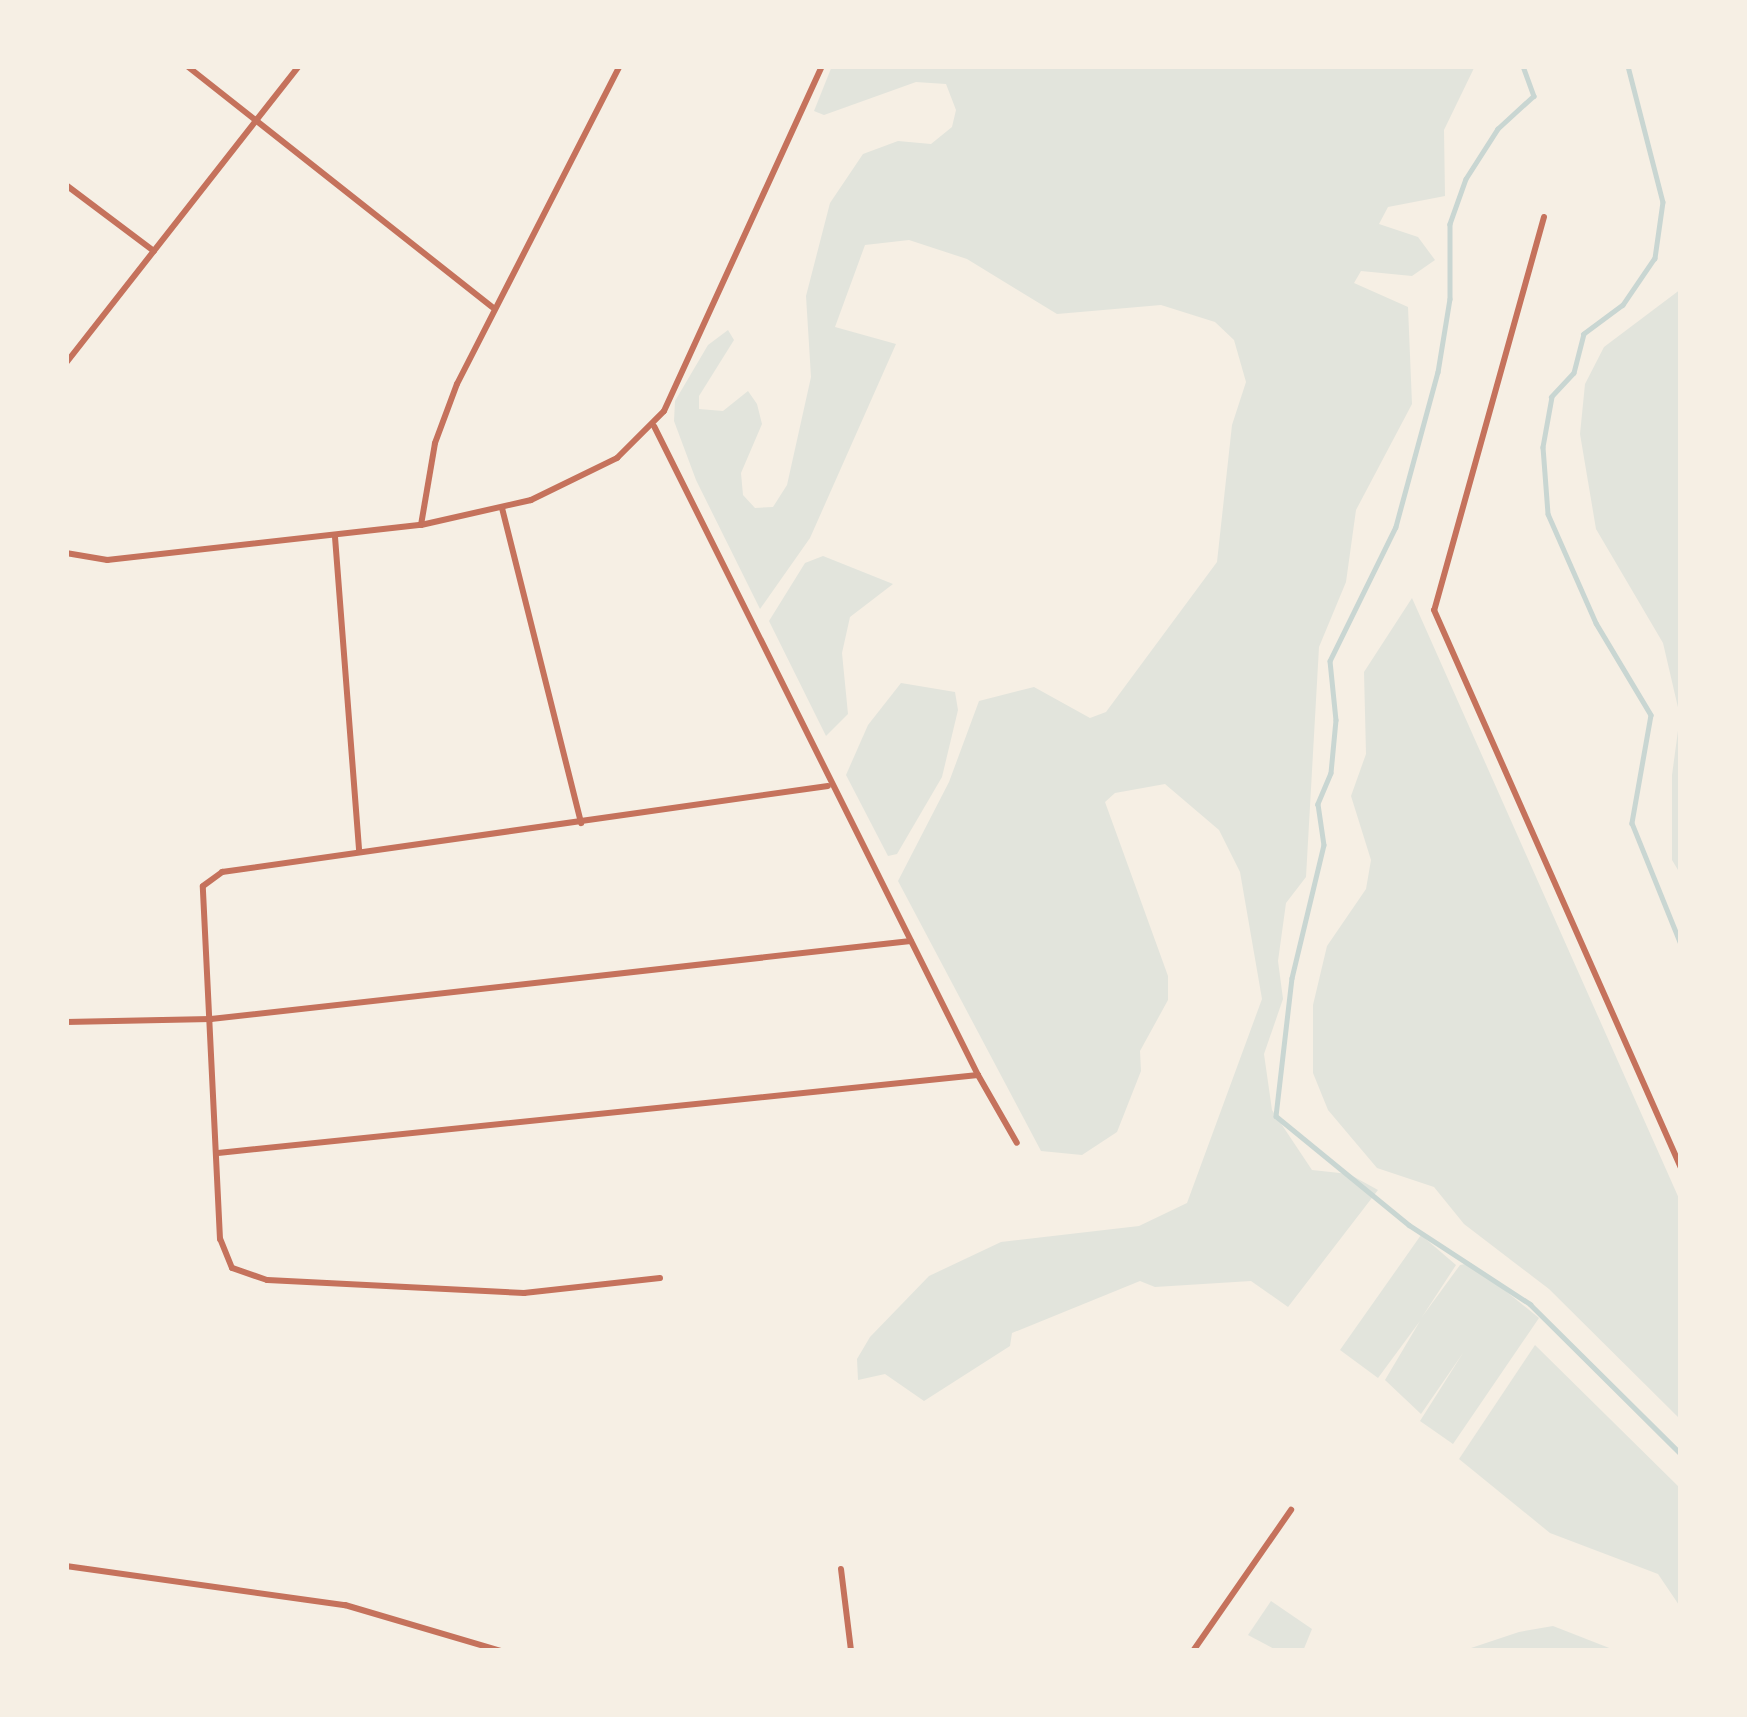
<!DOCTYPE html>
<style>
body{margin:0}
#map{position:relative;width:1747px;height:1717px;overflow:hidden;background:#f6efe4;font-family:Signika,sans-serif}
div>[style]{position:absolute}
.green>*{inset:0;background:#e2e4dc}
.stream>*{height:4.5px;margin:-2.25px;padding:0 2.25px;transform-origin:2.25px;border-radius:2.25px;background:#c9d6d2}
.minor>*{height:6px;margin:-3px;padding:0 3px;transform-origin:3px;border-radius:3px;background:#c5725c}
span{translate:-50% -50%;white-space:nowrap;text-align:center;line-height:1.15;-webkit-text-stroke:9px #f6efe4;paint-order:stroke}
.frame{position:absolute;inset:0;border:69px solid #f6efe4;pointer-events:none}
</style>
<div id="map">
<div class="green">
<div style="clip-path:polygon(832px 66px,1475px 66px,1444px 130px,1445px 196px,1388px 207px,1379px 224px,1418px 237px,1435px 260px,1412px 276px,1361px 271px,1354px 283px,1408px 307px,1412px 404px,1356px 510px,1346px 582px,1319px 647px,1306px 877px,1286px 903px,1278px 961px,1283px 999px,1264px 1054px,1272px 1110px,1312px 1170px,1349px 1174px,1378px 1190px,1288px 1307px,1251px 1281px,1155px 1287px,1140px 1281px,1012px 1333px,1010px 1346px,924px 1401px,885px 1374px,858px 1380px,857px 1359px,870px 1337px,929px 1276px,1001px 1242px,1139px 1226px,1187px 1203px,1262px 999px,1240px 872px,1219px 830px,1165px 784px,1115px 793px,1105px 802px,1168px 976px,1168px 1000px,1140px 1051px,1141px 1071px,1117px 1132px,1082px 1155px,1041px 1151px,898px 881px,949px 782px,979px 701px,1034px 687px,1090px 718px,1106px 712px,1217px 562px,1232px 425px,1246px 382px,1234px 340px,1215px 322px,1161px 305px,1057px 314px,967px 259px,909px 240px,865px 245px,835px 327px,896px 344px,810px 538px,760px 609px,696px 480px,674px 421px,675px 401px,708px 345px,728px 330px,734px 340px,699px 396px,699px 409px,723px 411px,748px 391px,757px 404px,762px 424px,741px 473px,743px 495px,755px 508px,773px 507px,787px 485px,811px 377px,806px 296px,830px 203px,863px 154px,898px 141px,931px 144px,952px 127px,956px 110px,946px 84px,916px 82px,824px 115px,814px 111px)"></div>
<div style="clip-path:polygon(1681px 289px,1681px 875px,1672px 860px,1672px 775px,1680px 716px,1663px 643px,1596px 529px,1580px 434px,1585px 384px,1604px 347px)"></div>
<div style="clip-path:polygon(823px 556px,893px 584px,850px 617px,842px 653px,848px 714px,826px 736px,769px 621px,805px 563px)"></div>
<div style="clip-path:polygon(1412px 598px,1681px 1203px,1681px 1420px,1549px 1289px,1464px 1224px,1434px 1187px,1377px 1168px,1328px 1110px,1313px 1073px,1313px 1005px,1327px 946px,1366px 889px,1371px 860px,1351px 796px,1366px 754px,1364px 672px)"></div>
<div style="clip-path:polygon(901px 683px,955px 692px,958px 710px,942px 777px,897px 854px,888px 856px,846px 775px,868px 725px)"></div>
<div style="clip-path:polygon(1421px 1235px,1456px 1265px,1422px 1317px,1460px 1265px,1471px 1263px,1539px 1318px,1453px 1444px,1420px 1421px,1463px 1353px,1421px 1414px,1385px 1380px,1420px 1321px,1378px 1378px,1340px 1350px)"></div>
<div style="clip-path:polygon(1535px 1345px,1681px 1489px,1681px 1608px,1658px 1574px,1550px 1533px,1459px 1459px)"></div>
<div style="clip-path:polygon(1271px 1601px,1312px 1629px,1303px 1651px,1278px 1651px,1248px 1635px)"></div>
<div style="clip-path:polygon(1553px 1626px,1617px 1651px,1462px 1651px,1519px 1632px)"></div>
</div>
<div class="stream">
<div style="left:1523px;top:66px;width:32px;rotate:70deg"></div>
<div style="left:1534px;top:96px;width:49px;rotate:137.5deg"></div>
<div style="left:1498px;top:129px;width:59px;rotate:122.6deg"></div>
<div style="left:1466px;top:179px;width:48px;rotate:109.6deg"></div>
<div style="left:1450px;top:224px;width:75px;rotate:90deg"></div>
<div style="left:1450px;top:299px;width:74px;rotate:99.3deg"></div>
<div style="left:1438px;top:372px;width:161px;rotate:105.2deg"></div>
<div style="left:1396px;top:527px;width:149px;rotate:116.2deg"></div>
<div style="left:1330px;top:661px;width:59px;rotate:84.2deg"></div>
<div style="left:1336px;top:720px;width:53px;rotate:95.4deg"></div>
<div style="left:1331px;top:773px;width:34px;rotate:113deg"></div>
<div style="left:1318px;top:804px;width:41px;rotate:81.7deg"></div>
<div style="left:1324px;top:845px;width:137px;rotate:103.5deg"></div>
<div style="left:1292px;top:978px;width:139px;rotate:96.6deg"></div>
<div style="left:1276px;top:1116px;width:172px;rotate:39.3deg"></div>
<div style="left:1409px;top:1225px;width:145px;rotate:33.1deg"></div>
<div style="left:1530px;top:1304px;width:213px;rotate:44.8deg"></div>
<div style="left:1628px;top:66px;width:140px;rotate:75.6deg"></div>
<div style="left:1663px;top:202px;width:57px;rotate:98.1deg"></div>
<div style="left:1655px;top:258px;width:57px;rotate:124.2deg"></div>
<div style="left:1623px;top:305px;width:49px;rotate:143.4deg"></div>
<div style="left:1584px;top:334px;width:40px;rotate:104.4deg"></div>
<div style="left:1574px;top:373px;width:33px;rotate:133deg"></div>
<div style="left:1552px;top:397px;width:51px;rotate:100.2deg"></div>
<div style="left:1543px;top:447px;width:67px;rotate:85.7deg"></div>
<div style="left:1548px;top:514px;width:119px;rotate:66.2deg"></div>
<div style="left:1596px;top:623px;width:107px;rotate:59.1deg"></div>
<div style="left:1651px;top:715px;width:110px;rotate:100deg"></div>
<div style="left:1632px;top:823px;width:131px;rotate:68deg"></div>
</div>
<div class="minor">
<div style="left:187px;top:66px;width:389px;rotate:38.3deg"></div>
<div style="left:66px;top:185px;width:110px;rotate:36.9deg"></div>
<div style="left:1544px;top:217px;width:408px;rotate:105.6deg"></div>
<div style="left:1434px;top:610px;width:610px;rotate:66.12deg"></div>
<div style="left:66px;top:363px;width:377px;rotate:-51.9deg"></div>
<div style="left:502px;top:508px;width:325px;rotate:75.9deg"></div>
<div style="left:421px;top:525px;width:83px;rotate:-80.3deg"></div>
<div style="left:435px;top:443px;width:63px;rotate:-69.6deg"></div>
<div style="left:457px;top:384px;width:357px;rotate:-62.9deg"></div>
<div style="left:335px;top:537px;width:315px;rotate:85.6deg"></div>
<div style="left:66px;top:553px;width:42px;rotate:9.7deg"></div>
<div style="left:107px;top:560px;width:316px;rotate:-6.4deg"></div>
<div style="left:421px;top:525px;width:113px;rotate:-12.8deg"></div>
<div style="left:531px;top:500px;width:96px;rotate:-26deg"></div>
<div style="left:617px;top:458px;width:66px;rotate:-45deg"></div>
<div style="left:664px;top:411px;width:379px;rotate:-65.4deg"></div>
<div style="left:66px;top:1022px;width:145px;rotate:-1.2deg"></div>
<div style="left:211px;top:1019px;width:704px;rotate:-6.36deg"></div>
<div style="left:978px;top:1075px;width:78px;rotate:60.2deg"></div>
<div style="left:218px;top:1153px;width:764px;rotate:-5.86deg"></div>
<div style="left:978px;top:1075px;width:725px;rotate:-116.53deg"></div>
<div style="left:660px;top:1278px;width:137px;rotate:173.7deg"></div>
<div style="left:524px;top:1293px;width:257px;rotate:-177.1deg"></div>
<div style="left:267px;top:1280px;width:37px;rotate:-161deg"></div>
<div style="left:232px;top:1268px;width:31px;rotate:-112deg"></div>
<div style="left:220px;top:1239px;width:353px;rotate:-92.8deg"></div>
<div style="left:203px;top:886px;width:24px;rotate:-36deg"></div>
<div style="left:222px;top:872px;width:612px;rotate:-8.08deg"></div>
<div style="left:66px;top:1566px;width:282px;rotate:8deg"></div>
<div style="left:345px;top:1605px;width:163px;rotate:16.4deg"></div>
<div style="left:841px;top:1569px;width:83px;rotate:83deg"></div>
<div style="left:1193px;top:1651px;width:172px;rotate:-55.2deg"></div>
</div>
<div class="frame"></div>
</div>
